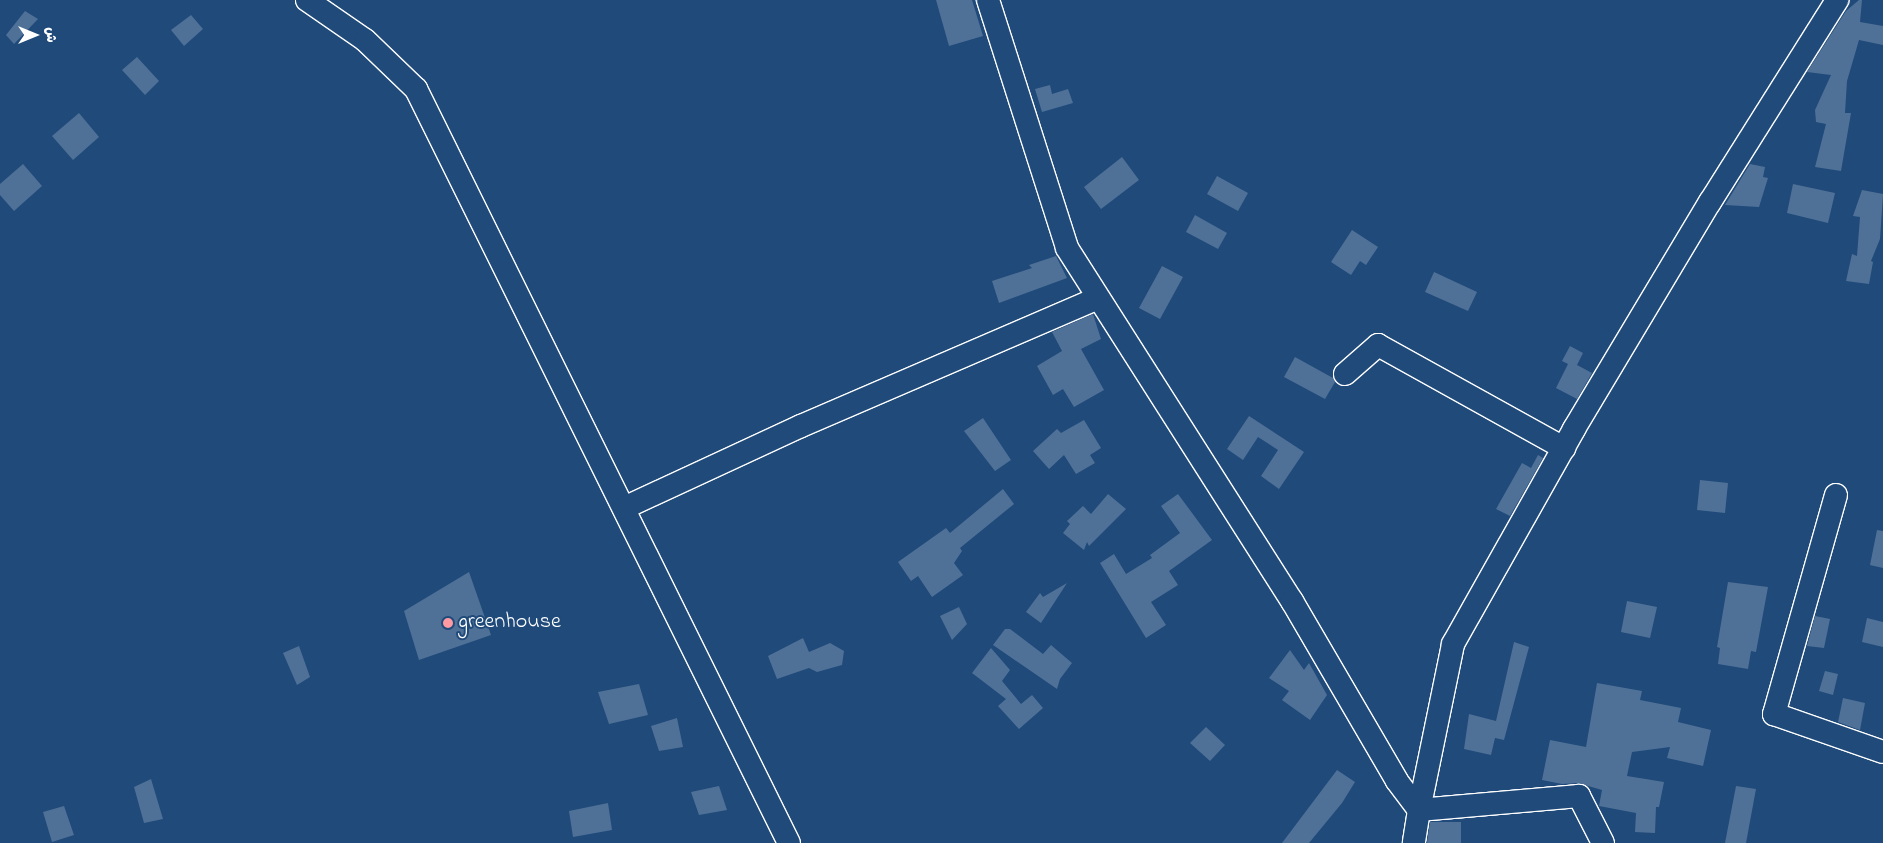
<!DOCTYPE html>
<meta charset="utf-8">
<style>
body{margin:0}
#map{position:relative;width:1883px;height:843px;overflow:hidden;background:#1f4a7a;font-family:"Indie Flower","Playpen Sans Arabic",sans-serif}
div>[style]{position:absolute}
.building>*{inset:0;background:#507197}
.roads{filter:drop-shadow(1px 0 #fff) drop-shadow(-1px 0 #fff) drop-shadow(0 1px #fff) drop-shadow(0 -1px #fff)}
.minor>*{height:22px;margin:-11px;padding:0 11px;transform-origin:11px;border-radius:11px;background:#1f4a7a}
.dots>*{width:14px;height:14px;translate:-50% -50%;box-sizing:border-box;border:2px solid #1f4a7a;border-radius:50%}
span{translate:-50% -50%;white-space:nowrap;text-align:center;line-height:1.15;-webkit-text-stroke:4px #1f4a7a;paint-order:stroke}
.poi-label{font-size:22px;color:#fff}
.left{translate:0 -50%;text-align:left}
.north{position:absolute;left:10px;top:10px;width:50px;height:50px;-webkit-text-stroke:4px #1f4a7a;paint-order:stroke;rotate:90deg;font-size:14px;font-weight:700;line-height:20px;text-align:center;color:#fff}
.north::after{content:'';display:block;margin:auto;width:18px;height:22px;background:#fff;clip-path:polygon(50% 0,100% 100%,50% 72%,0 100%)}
</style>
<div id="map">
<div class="building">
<div style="clip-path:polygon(936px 0,972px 0,983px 36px,949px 46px)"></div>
<div style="clip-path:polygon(1859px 0,1862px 0,1860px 22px,1883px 26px,1883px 45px,1859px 40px,1847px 81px,1845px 113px,1851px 113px,1841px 171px,1815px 167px,1826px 124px,1816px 122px,1815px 110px,1831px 75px,1807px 72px,1846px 11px)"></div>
<div style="clip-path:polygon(25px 11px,38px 19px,14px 44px,6px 35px)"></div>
<div style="clip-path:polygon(191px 15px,203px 29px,184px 46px,171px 30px)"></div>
<div style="clip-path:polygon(137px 57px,159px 81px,145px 95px,122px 70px)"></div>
<div style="clip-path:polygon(1050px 85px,1052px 94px,1068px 89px,1073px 103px,1042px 112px,1035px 89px)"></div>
<div style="clip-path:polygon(79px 113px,99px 137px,73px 160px,52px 136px)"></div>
<div style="clip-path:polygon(1122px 157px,1139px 180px,1101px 209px,1084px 187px)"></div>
<div style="clip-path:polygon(23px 164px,42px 186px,14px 211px,0 195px,0 184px)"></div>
<div style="clip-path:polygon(1750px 164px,1765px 167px,1763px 177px,1768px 178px,1759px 207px,1725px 205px)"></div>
<div style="clip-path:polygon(1217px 176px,1248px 193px,1238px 211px,1207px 194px)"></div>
<div style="clip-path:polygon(1793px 184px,1835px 193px,1828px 223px,1787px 213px)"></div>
<div style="clip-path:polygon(1862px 190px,1883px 194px,1880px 239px,1871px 261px,1873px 262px,1869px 284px,1846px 281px,1852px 254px,1857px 256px,1860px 217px,1853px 216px)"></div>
<div style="clip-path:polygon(1195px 215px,1227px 233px,1218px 249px,1186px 232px)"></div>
<div style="clip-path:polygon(1352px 230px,1378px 247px,1366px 265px,1360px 261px,1351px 275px,1331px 262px)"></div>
<div style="clip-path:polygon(1056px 256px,1067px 278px,999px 303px,992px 281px,1032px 268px,1029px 265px)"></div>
<div style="clip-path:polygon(1162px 266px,1183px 277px,1160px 319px,1139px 308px)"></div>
<div style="clip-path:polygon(1434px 272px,1477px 292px,1468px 311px,1425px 292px)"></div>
<div style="clip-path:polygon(1093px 314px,1101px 339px,1081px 349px,1104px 390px,1074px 407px,1063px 389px,1053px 395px,1037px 366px,1062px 351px,1052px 332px)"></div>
<div style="clip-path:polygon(1570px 346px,1583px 353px,1577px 365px,1592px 373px,1577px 399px,1556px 388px,1568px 364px,1562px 361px)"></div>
<div style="clip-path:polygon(1295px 357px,1333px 378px,1335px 382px,1325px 399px,1284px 377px)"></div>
<div style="clip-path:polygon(1249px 416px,1304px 452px,1279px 489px,1261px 476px,1278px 450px,1258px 437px,1243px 460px,1227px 449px)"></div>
<div style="clip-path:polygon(983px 418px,1011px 460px,995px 471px,964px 431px)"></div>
<div style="clip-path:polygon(1084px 420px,1101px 448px,1090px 455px,1095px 463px,1076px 474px,1064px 455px,1049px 469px,1033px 451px,1057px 429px,1061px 433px)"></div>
<div style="clip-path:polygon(1538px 455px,1543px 458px,1510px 516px,1496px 509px,1522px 463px,1531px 468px)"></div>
<div style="clip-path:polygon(1700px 480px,1728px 483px,1725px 513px,1697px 510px)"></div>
<div style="clip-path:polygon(1003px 489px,1014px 504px,960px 548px,962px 551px,954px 563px,963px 575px,932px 597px,918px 576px,911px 581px,898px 562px,946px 528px,950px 533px)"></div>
<div style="clip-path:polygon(1108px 494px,1126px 509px,1089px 546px,1087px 542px,1084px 550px,1063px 533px,1070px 524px,1067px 521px,1083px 506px,1091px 514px)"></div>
<div style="clip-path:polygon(1178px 494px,1212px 540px,1169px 571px,1178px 585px,1151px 602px,1166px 625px,1146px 638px,1100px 563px,1114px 554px,1126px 574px,1152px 558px,1150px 555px,1180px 533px,1161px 506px)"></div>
<div style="clip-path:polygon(1877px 530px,1883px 531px,1883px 568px,1870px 565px)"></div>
<div style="clip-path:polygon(469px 572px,491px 635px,419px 660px,404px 611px)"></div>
<div style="clip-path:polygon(1728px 582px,1768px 587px,1756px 652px,1751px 651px,1748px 669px,1718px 664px,1720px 648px,1717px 647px)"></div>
<div style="clip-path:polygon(1067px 583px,1041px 623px,1026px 612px,1040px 593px,1043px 597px)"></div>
<div style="clip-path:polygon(1627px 601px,1657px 607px,1650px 638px,1621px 632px)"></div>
<div style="clip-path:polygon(959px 607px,967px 624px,952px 640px,940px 616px)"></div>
<div style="clip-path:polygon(1815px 616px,1830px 619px,1824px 648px,1807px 646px)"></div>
<div style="clip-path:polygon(1867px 618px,1883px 622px,1883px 647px,1862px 642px)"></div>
<div style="clip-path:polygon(1005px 629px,1010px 629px,1043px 654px,1051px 645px,1072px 663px,1060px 679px,1057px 689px,993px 645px)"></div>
<div style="clip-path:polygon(803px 638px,809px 652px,830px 643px,844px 651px,842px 665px,817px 672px,809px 668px,777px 679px,768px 656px)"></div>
<div style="clip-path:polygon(1514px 642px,1529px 647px,1504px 740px,1495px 738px,1491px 755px,1464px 749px,1469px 714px,1496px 721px)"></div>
<div style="clip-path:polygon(299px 646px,310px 677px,297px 685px,283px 653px)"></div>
<div style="clip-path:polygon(991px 648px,1010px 670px,1002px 681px,1021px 704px,1032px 695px,1043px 708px,1019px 729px,998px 706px,1006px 699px,972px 673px)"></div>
<div style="clip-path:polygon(1290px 650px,1304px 670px,1309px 663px,1327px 695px,1310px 720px,1282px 700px,1289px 691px,1269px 678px)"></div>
<div style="clip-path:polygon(1825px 671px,1838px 674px,1833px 695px,1819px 691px)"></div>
<div style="clip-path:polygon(1597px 683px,1642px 691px,1640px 700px,1681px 708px,1678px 722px,1711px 730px,1703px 766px,1667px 758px,1670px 747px,1632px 752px,1627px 776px,1664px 782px,1659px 807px,1656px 807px,1655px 833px,1635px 832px,1636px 813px,1599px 806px,1602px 790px,1578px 783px,1562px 784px,1542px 780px,1550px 740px,1586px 747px)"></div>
<div style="clip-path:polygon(639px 684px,648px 715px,609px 724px,598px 692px)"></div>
<div style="clip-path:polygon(1843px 698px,1865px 703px,1860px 730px,1838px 722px)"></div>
<div style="clip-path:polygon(677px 718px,683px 747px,659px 751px,651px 726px)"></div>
<div style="clip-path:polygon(1206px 727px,1225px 745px,1210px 761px,1190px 743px)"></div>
<div style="clip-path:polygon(1337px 770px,1355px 782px,1342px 803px,1309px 843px,1282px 843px)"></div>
<div style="clip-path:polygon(151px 779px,163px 819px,144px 823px,134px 787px)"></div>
<div style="clip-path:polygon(719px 786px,727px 810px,699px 815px,691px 792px)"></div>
<div style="clip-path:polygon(1736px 786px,1756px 789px,1746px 843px,1725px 843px)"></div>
<div style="clip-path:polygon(608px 803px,612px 830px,573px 837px,569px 811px)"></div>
<div style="clip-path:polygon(64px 806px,74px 835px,52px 842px,43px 812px)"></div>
<div style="clip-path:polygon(1430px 822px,1461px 822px,1461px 843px,1427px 843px)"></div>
</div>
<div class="roads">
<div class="minor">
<div style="left:307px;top:0;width:70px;rotate:34.6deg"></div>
<div style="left:365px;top:40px;width:71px;rotate:43.9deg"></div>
<div style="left:416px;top:89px;width:841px;rotate:63.68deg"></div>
<div style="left:988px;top:0;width:260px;rotate:72.3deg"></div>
<div style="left:1067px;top:248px;width:419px;rotate:57.5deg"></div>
<div style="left:1292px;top:601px;width:208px;rotate:59.7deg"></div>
<div style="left:1397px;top:781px;width:36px;rotate:53deg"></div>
<div style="left:1419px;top:810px;width:33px;rotate:99deg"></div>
<div style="left:1345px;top:374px;width:44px;rotate:-41.3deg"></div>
<div style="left:1378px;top:345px;width:213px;rotate:29deg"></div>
<div style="left:1836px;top:495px;width:228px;rotate:105.8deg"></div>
<div style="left:1774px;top:714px;width:115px;rotate:19.2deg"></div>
<div style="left:624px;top:508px;width:195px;rotate:-24.9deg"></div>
<div style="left:801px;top:426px;width:323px;rotate:-23.3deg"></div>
<div style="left:1603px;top:843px;width:53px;rotate:-117.1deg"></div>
<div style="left:1579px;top:796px;width:161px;rotate:175deg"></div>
<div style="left:1419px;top:810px;width:169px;rotate:-78.4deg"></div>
<div style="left:1453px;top:644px;width:247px;rotate:-60.6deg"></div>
<div style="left:1574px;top:429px;width:265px;rotate:-59.1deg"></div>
<div style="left:1710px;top:202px;width:239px;rotate:-57.8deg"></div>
</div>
</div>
<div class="dots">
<div style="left:448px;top:623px;background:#ff9aa2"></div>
</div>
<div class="poi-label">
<span class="left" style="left:458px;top:623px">greenhouse</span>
</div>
<div class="north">ش</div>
</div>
